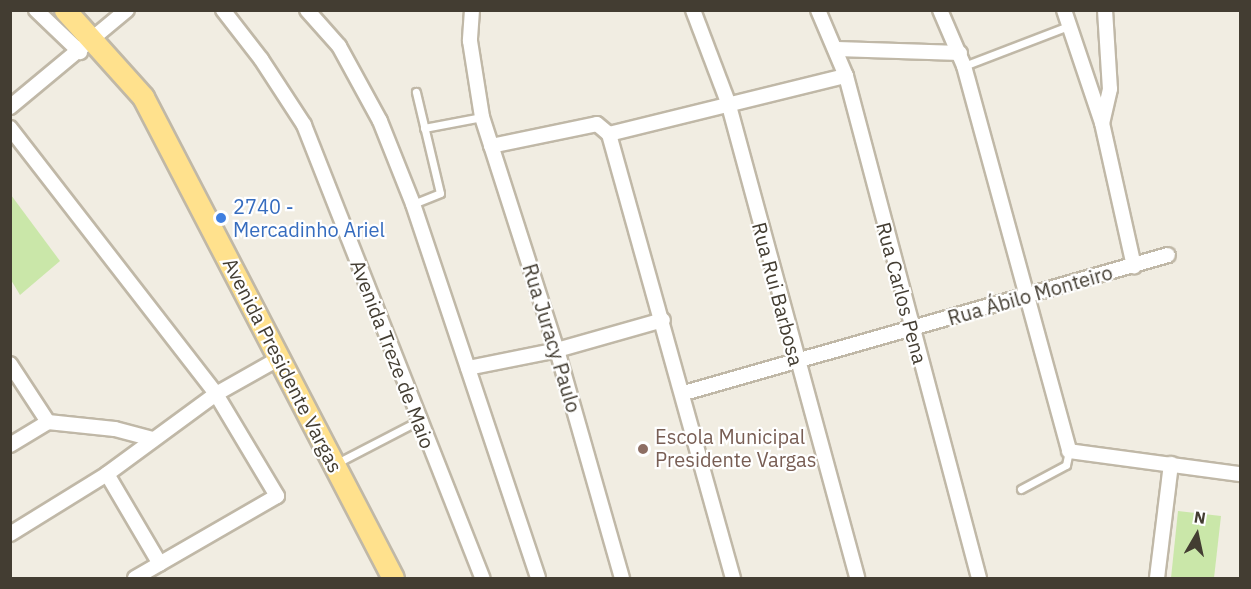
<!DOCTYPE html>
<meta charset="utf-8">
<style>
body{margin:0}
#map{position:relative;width:1251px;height:589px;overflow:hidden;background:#f1ede2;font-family:"IBM Plex Sans",sans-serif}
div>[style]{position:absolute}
.green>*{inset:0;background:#cae7a9}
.roads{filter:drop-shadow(2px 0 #c0b8a7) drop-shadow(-2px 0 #c0b8a7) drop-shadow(0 2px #c0b8a7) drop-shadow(0 -2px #c0b8a7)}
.lane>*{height:7px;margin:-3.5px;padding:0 3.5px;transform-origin:3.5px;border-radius:3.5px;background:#fff}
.street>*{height:14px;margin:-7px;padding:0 7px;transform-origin:7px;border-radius:7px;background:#fff}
.primary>*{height:21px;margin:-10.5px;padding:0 10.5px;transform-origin:10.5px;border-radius:10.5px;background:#ffe18d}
.dots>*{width:16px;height:16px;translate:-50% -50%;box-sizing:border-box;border:3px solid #fff;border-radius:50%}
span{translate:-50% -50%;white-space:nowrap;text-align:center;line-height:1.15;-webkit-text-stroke:4.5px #fff;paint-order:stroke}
.shop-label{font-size:20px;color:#366cbe}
.left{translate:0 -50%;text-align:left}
.street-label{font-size:20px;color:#433d32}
.education-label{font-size:20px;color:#785e54}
.frame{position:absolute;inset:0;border:12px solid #433d32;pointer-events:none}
.north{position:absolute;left:1167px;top:505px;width:60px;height:60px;-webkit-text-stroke:4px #fff;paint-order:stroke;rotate:9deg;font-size:16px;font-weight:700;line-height:24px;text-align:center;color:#433d32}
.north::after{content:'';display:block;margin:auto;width:21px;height:27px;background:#433d32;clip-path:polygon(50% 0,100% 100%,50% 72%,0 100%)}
</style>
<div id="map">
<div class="green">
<div style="clip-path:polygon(11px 195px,60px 261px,20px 295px,11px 280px)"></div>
<div style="clip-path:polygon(1178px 511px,1221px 516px,1214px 578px,1171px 578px)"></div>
</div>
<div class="roads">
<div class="lane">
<div style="left:964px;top:66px;width:111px;rotate:-21deg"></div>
<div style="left:424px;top:128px;width:59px;rotate:-10.7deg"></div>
<div style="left:413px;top:204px;width:29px;rotate:-22deg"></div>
<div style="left:440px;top:193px;width:104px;rotate:-103.4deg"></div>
<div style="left:337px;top:463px;width:91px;rotate:-27.4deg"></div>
<div style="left:1021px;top:489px;width:51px;rotate:-28.1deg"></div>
<div style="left:1066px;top:465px;width:14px;rotate:-78deg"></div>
</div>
<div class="street">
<div style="left:36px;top:10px;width:61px;rotate:43.7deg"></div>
<div style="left:223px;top:10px;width:62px;rotate:52.2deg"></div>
<div style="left:261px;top:59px;width:79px;rotate:56.9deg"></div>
<div style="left:304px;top:125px;width:487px;rotate:68.5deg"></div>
<div style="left:307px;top:10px;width:48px;rotate:48.4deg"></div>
<div style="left:339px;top:46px;width:85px;rotate:61.3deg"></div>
<div style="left:380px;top:121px;width:89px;rotate:68.3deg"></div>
<div style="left:413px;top:204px;width:394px;rotate:71.5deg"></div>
<div style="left:472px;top:10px;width:31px;rotate:94deg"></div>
<div style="left:470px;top:41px;width:77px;rotate:81deg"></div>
<div style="left:482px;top:117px;width:245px;rotate:72.2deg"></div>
<div style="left:557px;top:350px;width:237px;rotate:74.1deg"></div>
<div style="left:693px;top:10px;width:98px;rotate:69.2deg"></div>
<div style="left:728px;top:102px;width:493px;rotate:74.8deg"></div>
<div style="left:818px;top:10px;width:72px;rotate:67deg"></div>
<div style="left:846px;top:76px;width:519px;rotate:75.16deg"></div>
<div style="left:940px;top:10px;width:61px;rotate:66.8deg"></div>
<div style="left:964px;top:66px;width:399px;rotate:74.7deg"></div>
<div style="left:1069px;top:451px;width:173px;rotate:7.7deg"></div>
<div style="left:1064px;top:10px;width:119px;rotate:71.4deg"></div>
<div style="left:1105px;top:10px;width:79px;rotate:86.4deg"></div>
<div style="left:1110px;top:89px;width:35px;rotate:103deg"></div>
<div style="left:1102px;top:123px;width:147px;rotate:77.4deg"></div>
<div style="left:837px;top:49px;width:123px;rotate:1.9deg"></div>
<div style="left:10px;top:107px;width:152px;rotate:-39.7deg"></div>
<div style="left:10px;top:128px;width:336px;rotate:52.2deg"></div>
<div style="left:216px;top:394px;width:119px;rotate:59.1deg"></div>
<div style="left:277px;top:496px;width:164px;rotate:150deg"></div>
<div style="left:609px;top:134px;width:244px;rotate:-13.8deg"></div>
<div style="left:491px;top:146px;width:108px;rotate:-11.7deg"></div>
<div style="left:597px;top:124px;width:16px;rotate:40deg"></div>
<div style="left:609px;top:134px;width:461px;rotate:74.4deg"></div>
<div style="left:10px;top:364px;width:69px;rotate:56.8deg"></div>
<div style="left:468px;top:368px;width:91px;rotate:-11.4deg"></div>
<div style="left:557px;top:350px;width:110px;rotate:-15.8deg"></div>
<div style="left:684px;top:393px;width:503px;rotate:-15.91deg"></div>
<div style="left:10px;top:445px;width:44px;rotate:-31.2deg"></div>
<div style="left:48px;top:422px;width:67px;rotate:6deg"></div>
<div style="left:115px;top:429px;width:38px;rotate:15deg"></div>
<div style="left:107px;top:474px;width:104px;rotate:59.5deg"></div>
<div style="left:10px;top:534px;width:114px;rotate:-31.7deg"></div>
<div style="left:107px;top:474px;width:135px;rotate:-36.3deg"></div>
<div style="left:216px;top:394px;width:73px;rotate:-29.4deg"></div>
<div style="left:1157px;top:578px;width:115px;rotate:-83deg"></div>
</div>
<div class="primary">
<div style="left:65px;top:10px;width:117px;rotate:48.1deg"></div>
<div style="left:143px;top:97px;width:542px;rotate:62.54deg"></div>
</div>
</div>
<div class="dots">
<div style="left:221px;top:218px;background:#3f7fe0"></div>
<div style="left:643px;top:449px;background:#8d6e63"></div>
</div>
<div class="shop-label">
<span class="left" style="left:233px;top:218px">2740 -<br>Mercadinho Ariel</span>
</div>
<div class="street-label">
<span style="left:902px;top:293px;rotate:75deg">Rua Carlos Pena</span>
<span style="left:778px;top:294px;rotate:75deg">Rua Rui Barbosa</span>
<span style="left:1030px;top:295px;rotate:-16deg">Rua Ábilo Monteiro</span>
<span style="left:552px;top:338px;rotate:73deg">Rua Juracy Paulo</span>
<span style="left:393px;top:354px;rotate:69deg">Avenida Treze de Maio</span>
<span style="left:283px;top:365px;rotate:63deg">Avenida Presidente Vargas</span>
</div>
<div class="education-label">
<span class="left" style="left:655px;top:448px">Escola Municipal<br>Presidente Vargas</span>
</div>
<div class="frame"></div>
<div class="north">N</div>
</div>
